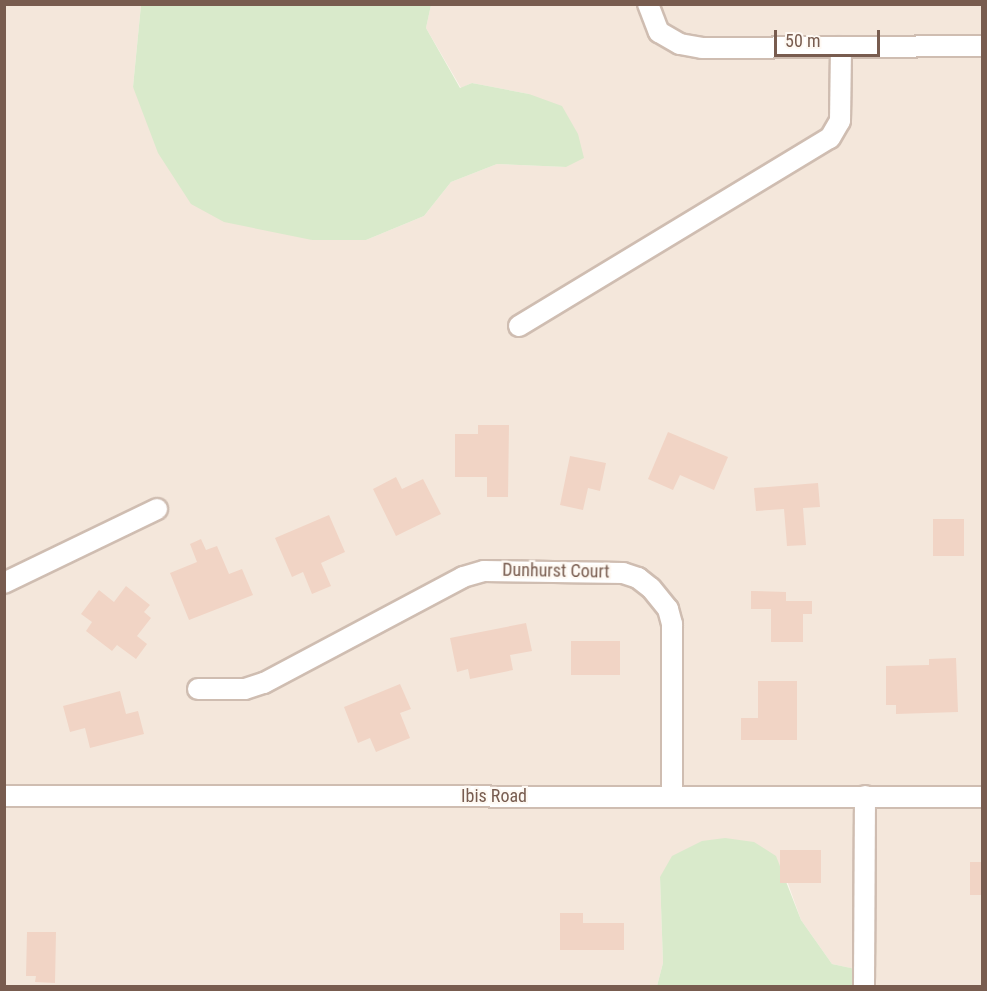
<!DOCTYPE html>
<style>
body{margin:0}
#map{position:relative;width:987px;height:991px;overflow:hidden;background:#fcf5ed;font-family:"Roboto Condensed",sans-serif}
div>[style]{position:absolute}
.residential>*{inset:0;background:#f4e7db}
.green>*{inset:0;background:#d9eacb}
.building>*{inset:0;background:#f1d4c5}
.roads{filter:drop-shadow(2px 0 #cfbdb1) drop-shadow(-2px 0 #cfbdb1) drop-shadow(0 2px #cfbdb1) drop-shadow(0 -2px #cfbdb1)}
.minor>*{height:20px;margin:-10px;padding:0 10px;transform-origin:10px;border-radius:10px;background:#fff}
span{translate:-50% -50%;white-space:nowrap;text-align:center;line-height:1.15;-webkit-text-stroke:4.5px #fef9f3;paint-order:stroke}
.street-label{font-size:18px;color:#785c4f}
.frame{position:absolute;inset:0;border:6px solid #785c4f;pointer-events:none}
.scale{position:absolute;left:774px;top:30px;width:106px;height:27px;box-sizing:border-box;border:3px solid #785c4f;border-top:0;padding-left:8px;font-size:18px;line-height:21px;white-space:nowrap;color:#785c4f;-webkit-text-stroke:4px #fef9f3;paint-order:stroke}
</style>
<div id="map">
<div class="residential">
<div style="clip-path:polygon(4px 5px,141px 5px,133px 87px,312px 240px,366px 240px,424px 216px,451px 182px,497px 164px,566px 167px,529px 94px,472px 83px,461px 88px,426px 28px,431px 5px,982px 5px,982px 788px,5px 788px)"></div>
<div style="clip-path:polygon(4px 804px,982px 805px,982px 986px,874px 986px,873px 973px,832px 964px,801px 920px,786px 878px,660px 877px,663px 963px,657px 986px,5px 986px)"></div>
</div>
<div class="green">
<div style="clip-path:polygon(141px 5px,431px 5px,426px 28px,460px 88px,472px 83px,529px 94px,562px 106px,578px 134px,584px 158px,566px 167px,497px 164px,451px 182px,424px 216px,366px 240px,312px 240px,224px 222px,191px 204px,158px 153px,133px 87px)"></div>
<div style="clip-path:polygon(725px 838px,754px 842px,776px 856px,801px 920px,832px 964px,874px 973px,874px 986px,657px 986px,663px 963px,660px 877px,672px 856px,702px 841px)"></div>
</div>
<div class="building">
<div style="clip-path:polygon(478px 425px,509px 425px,508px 497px,487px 497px,487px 477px,455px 477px,455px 434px,478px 434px)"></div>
<div style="clip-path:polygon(668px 432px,728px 457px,714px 490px,680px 475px,673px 490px,648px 479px)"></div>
<div style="clip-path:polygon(570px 456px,606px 463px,600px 491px,588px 488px,583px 510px,560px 505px)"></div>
<div style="clip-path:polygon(396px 477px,402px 489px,423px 479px,441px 514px,396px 536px,373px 489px)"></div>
<div style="clip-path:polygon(818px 483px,820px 507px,803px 508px,806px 545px,787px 546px,784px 509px,756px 511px,754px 488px)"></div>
<div style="clip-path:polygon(329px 515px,345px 552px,321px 563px,331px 586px,312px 594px,303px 572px,292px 577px,275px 538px)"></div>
<div style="clip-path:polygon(933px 519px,964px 519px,964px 556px,933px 556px)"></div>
<div style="clip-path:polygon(201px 539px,206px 550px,217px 546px,229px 574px,242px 569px,253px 595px,189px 620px,170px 573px,197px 562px,190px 544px)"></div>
<div style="clip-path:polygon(126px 586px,150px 605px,144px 612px,151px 618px,137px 636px,147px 644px,136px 659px,117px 645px,112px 651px,86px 631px,92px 622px,81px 614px,99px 590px,114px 602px)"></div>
<div style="clip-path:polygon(751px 591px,786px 592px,786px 601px,812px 601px,812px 614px,803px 614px,803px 642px,771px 642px,771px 609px,751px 609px)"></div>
<div style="clip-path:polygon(526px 623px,532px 651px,510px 655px,513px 670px,470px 679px,468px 669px,457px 672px,450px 638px)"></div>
<div style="clip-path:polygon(571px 641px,620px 641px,620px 675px,571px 675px)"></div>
<div style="clip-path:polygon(956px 658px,958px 712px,896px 714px,896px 705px,886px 705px,886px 666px,929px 665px,929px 659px)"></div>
<div style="clip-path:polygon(758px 681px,797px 681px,797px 740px,741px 740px,741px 718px,758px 718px)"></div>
<div style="clip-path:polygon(400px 684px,411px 709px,400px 713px,410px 738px,376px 752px,370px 738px,358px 743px,344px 707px)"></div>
<div style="clip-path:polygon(120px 691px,126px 714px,138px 711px,144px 734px,90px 748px,85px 728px,70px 732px,63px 706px)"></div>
<div style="clip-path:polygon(780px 850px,821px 850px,821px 883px,780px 883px)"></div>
<div style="clip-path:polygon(970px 862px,982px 862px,982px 895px,970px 895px)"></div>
<div style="clip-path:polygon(560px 913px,583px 913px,583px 923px,624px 923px,624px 950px,560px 950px)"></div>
<div style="clip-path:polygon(27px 932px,56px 932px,55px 983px,35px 982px,36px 976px,26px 976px)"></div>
</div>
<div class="roads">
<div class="minor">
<div style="left:648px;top:4px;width:30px;rotate:69deg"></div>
<div style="left:659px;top:32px;width:24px;rotate:30deg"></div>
<div style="left:680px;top:44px;width:22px;rotate:10deg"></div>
<div style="left:702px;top:48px;width:280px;rotate:-0.4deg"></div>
<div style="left:519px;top:326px;width:363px;rotate:-31.2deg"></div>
<div style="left:830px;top:138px;width:20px;rotate:-60deg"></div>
<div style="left:840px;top:121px;width:74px;rotate:-89.2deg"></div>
<div style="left:4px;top:583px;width:170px;rotate:-25.8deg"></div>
<div style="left:198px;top:689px;width:47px"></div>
<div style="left:245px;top:689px;width:20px;rotate:-18deg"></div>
<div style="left:264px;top:683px;width:225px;rotate:-28deg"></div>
<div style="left:463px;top:577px;width:22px;rotate:-16deg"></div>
<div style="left:484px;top:571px;width:139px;rotate:0.8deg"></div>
<div style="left:623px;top:573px;width:16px;rotate:18deg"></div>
<div style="left:638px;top:578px;width:16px;rotate:38deg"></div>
<div style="left:651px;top:588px;width:27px;rotate:51deg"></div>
<div style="left:668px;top:609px;width:16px;rotate:75deg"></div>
<div style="left:672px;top:624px;width:172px;rotate:90deg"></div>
<div style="left:4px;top:796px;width:978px;rotate:0.06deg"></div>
<div style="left:864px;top:986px;width:190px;rotate:-89.7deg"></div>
</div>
</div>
<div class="street-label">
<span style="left:556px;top:571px;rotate:1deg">Dunhurst Court</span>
<span style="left:494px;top:796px">Ibis Road</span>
</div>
<div class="frame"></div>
<div class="scale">50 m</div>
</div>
